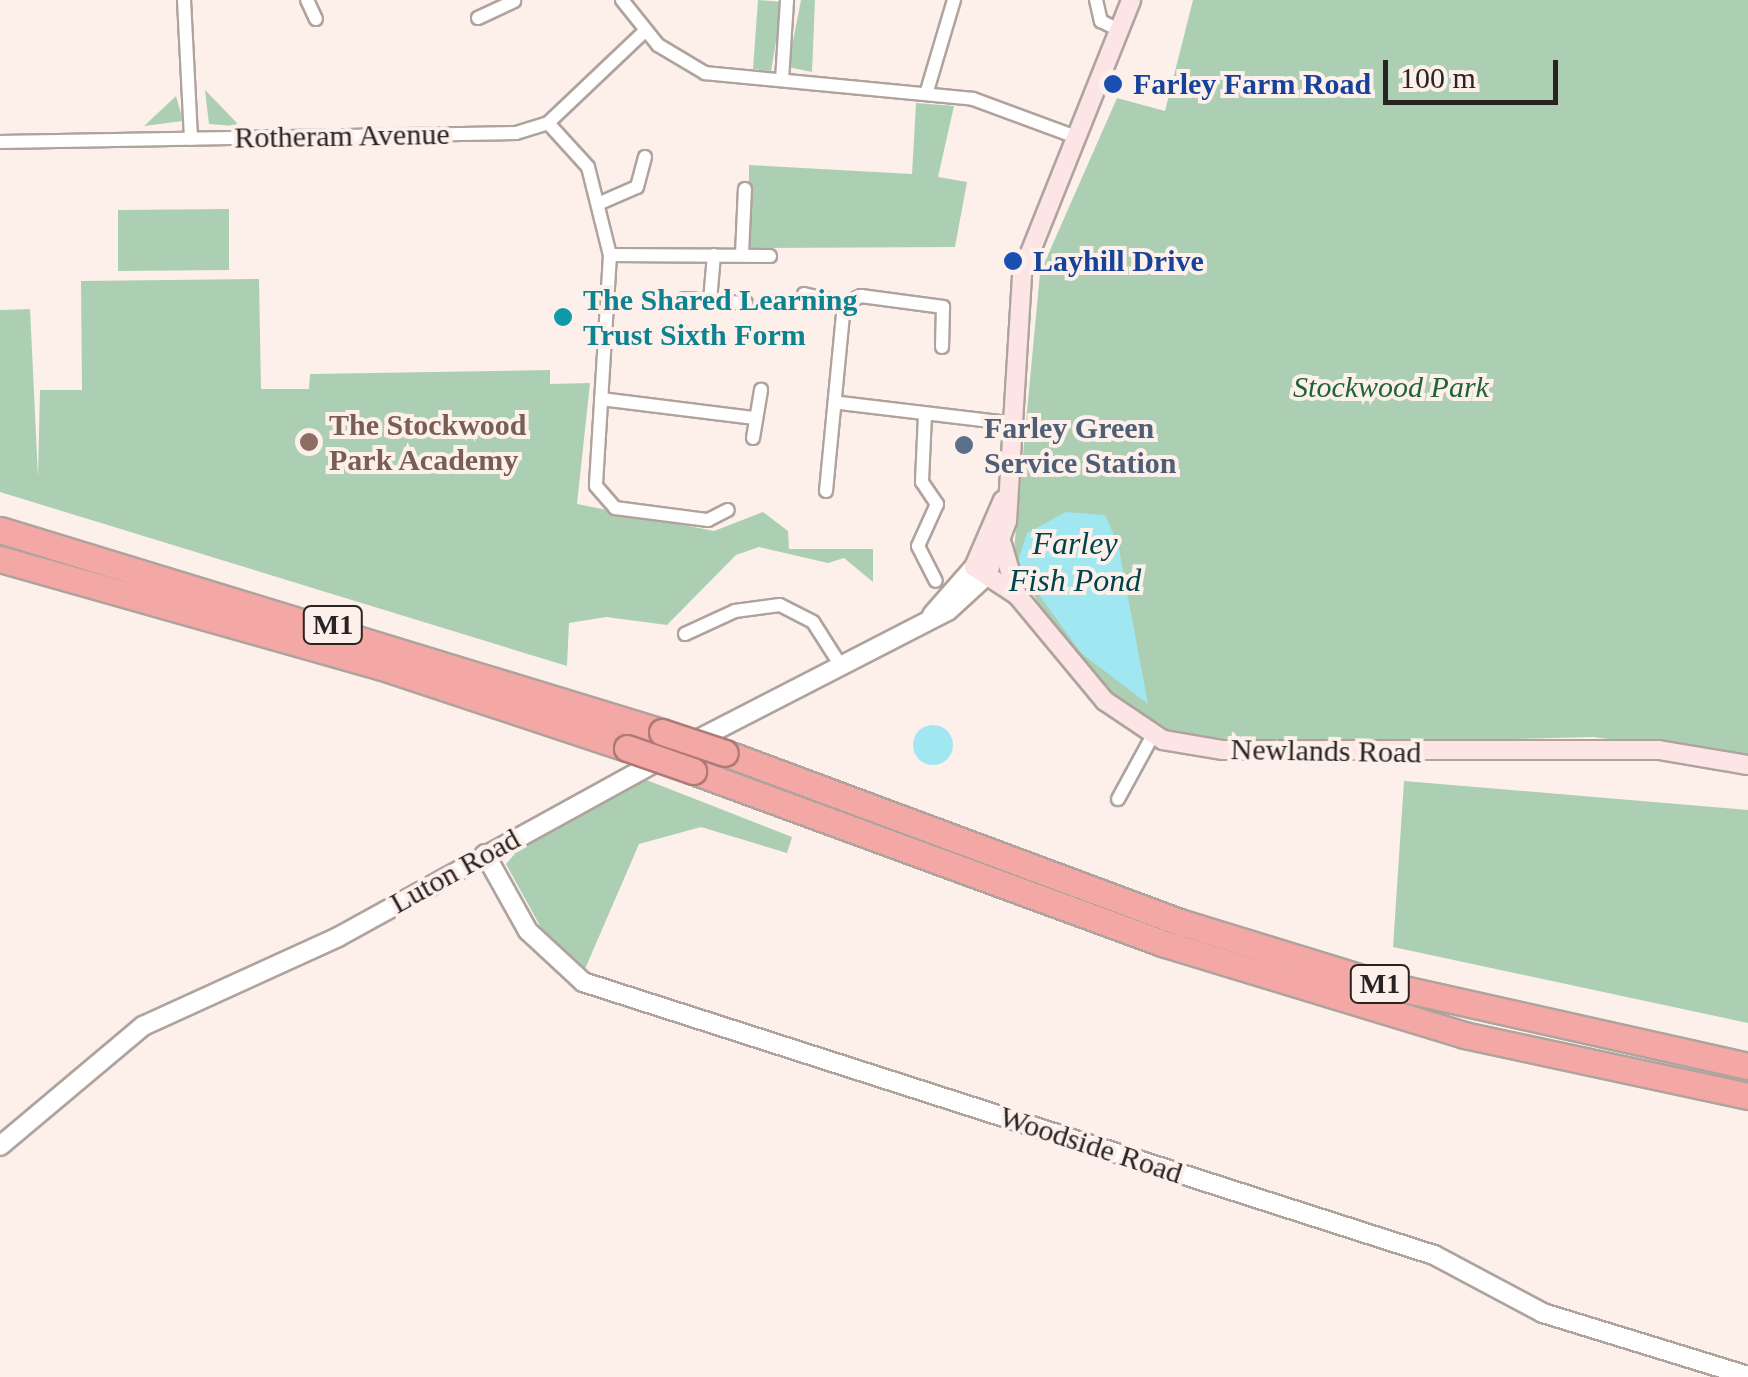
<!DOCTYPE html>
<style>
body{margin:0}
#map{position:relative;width:1748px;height:1377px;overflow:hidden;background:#fdf0eb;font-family:Georgia,serif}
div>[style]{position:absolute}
.green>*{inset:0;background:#accfb3}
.water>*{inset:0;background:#a0e7f2}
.round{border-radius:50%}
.roads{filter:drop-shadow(2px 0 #afa39e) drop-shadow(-2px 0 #afa39e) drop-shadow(0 2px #afa39e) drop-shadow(0 -2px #afa39e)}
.minor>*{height:12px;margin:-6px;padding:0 6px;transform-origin:6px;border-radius:6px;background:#fff}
.tertiary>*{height:18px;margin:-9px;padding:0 9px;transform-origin:9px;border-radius:9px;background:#fff}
.secondary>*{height:18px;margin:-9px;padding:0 9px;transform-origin:9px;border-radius:9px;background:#fce5e4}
.motorway>*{height:25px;margin:-12.5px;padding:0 12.5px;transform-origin:12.5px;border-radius:12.5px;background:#f4a8a5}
.bridges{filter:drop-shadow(2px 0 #ad7a78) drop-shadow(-2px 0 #ad7a78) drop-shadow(0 2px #ad7a78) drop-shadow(0 -2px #ad7a78)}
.motorway-bridge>*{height:25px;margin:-12.5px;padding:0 12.5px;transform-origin:12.5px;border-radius:12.5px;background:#f4a8a5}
.dots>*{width:28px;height:28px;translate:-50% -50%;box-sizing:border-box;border:5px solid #fdf0eb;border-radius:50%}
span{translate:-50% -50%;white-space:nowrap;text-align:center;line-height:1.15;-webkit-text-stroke:8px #fdf0eb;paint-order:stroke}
.shield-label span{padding:2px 8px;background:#fdf0eb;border:2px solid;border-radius:8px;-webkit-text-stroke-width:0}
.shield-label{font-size:28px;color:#292423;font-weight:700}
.transit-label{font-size:30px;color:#164399;font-weight:700}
.left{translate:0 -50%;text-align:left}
.street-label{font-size:30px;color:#292423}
.culture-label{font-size:30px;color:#0d838f;font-weight:700}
.park-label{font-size:30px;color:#1f6436;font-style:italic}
.education-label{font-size:30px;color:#785e54;font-weight:700}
.service-label{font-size:30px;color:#4e5e75;font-weight:700}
.water-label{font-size:32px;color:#00444c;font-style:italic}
.scale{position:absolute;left:1383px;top:60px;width:175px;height:45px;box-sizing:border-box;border:5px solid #292423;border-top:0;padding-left:12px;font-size:30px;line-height:35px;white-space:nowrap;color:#292423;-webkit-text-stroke:8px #fdf0eb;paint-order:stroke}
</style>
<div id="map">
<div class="green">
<div style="clip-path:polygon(758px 0,783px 2px,771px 71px,753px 69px)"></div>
<div style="clip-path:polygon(801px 0,815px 0,812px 72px,788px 67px)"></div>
<div style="clip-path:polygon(1193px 0,1748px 0,1748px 756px,1593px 737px,1292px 745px,1159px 733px,1078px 668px,1013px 561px,1040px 273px,1117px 98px,1165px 111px)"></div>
<div style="clip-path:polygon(205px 90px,237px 123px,235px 126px,209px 124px)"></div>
<div style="clip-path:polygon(176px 96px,183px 121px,144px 126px)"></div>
<div style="clip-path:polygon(916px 103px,954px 106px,938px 177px,967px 182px,955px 247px,749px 248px,749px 165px,912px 174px)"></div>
<div style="clip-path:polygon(229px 209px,229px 270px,118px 271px,118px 210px)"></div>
<div style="clip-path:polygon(259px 279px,261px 389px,309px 389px,310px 374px,550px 370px,550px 384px,590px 383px,577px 504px,714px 531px,763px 512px,788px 531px,789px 549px,873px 549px,873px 582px,844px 558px,828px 563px,759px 547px,736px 555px,667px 625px,606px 617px,569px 623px,567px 666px,0 492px,0 310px,30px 309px,38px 477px,40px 390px,82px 390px,81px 281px)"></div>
<div style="clip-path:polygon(644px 779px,792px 837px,787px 853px,701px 827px,639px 844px,585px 969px,550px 944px,506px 864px,524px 843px)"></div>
<div style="clip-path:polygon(1404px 781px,1748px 810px,1748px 1023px,1393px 947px)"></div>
</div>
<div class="water">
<div style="clip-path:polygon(1066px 512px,1105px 515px,1118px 544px,1148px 704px,1081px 653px,1017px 564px,1027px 533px)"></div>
<div class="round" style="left:913px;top:725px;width:40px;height:40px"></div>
</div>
<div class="roads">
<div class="minor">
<div style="left:184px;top:0;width:139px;rotate:87.1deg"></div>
<div style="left:307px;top:0;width:21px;rotate:65deg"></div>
<div style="left:622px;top:0;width:58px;rotate:51.3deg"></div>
<div style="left:658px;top:45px;width:55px;rotate:30.8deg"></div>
<div style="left:705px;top:73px;width:269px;rotate:5.5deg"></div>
<div style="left:973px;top:99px;width:110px;rotate:20.3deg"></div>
<div style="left:1096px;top:0;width:22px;rotate:77deg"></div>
<div style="left:1101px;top:21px;width:22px;rotate:27deg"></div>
<div style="left:478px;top:18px;width:40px;rotate:-25deg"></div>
<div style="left:782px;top:80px;width:80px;rotate:-86.4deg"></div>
<div style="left:927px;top:91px;width:95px;rotate:-73.5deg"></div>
<div style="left:548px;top:123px;width:59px;rotate:47.7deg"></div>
<div style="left:588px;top:167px;width:91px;rotate:76deg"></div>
<div style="left:610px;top:255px;width:231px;rotate:93.5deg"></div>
<div style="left:596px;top:486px;width:29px;rotate:49deg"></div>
<div style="left:615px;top:508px;width:94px;rotate:7.4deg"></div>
<div style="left:708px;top:520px;width:22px;rotate:-27deg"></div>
<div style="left:0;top:142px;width:516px;rotate:-1deg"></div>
<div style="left:516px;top:133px;width:34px;rotate:-17deg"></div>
<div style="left:548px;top:123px;width:134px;rotate:-43.5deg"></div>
<div style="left:600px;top:203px;width:40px;rotate:-23.4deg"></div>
<div style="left:637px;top:187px;width:31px;rotate:-75deg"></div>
<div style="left:742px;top:254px;width:65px;rotate:-87.4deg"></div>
<div style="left:610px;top:255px;width:160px;rotate:0.4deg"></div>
<div style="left:714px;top:255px;width:46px;rotate:95deg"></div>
<div style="left:710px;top:301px;width:36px;rotate:3deg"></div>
<div style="left:804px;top:294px;width:41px;rotate:14deg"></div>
<div style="left:684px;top:299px;width:26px;rotate:4deg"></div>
<div style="left:601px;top:399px;width:153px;rotate:7.1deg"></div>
<div style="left:840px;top:403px;width:169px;rotate:6.8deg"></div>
<div style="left:925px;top:415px;width:67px;rotate:92.6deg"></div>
<div style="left:922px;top:482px;width:27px;rotate:56deg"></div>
<div style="left:937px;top:504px;width:46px;rotate:114.3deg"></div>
<div style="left:918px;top:546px;width:39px;rotate:63deg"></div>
<div style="left:753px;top:438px;width:49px;rotate:-80.5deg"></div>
<div style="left:826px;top:491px;width:188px;rotate:-84.5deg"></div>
<div style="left:844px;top:304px;width:19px;rotate:-25deg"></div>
<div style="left:861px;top:296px;width:83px;rotate:7.6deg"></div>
<div style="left:943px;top:307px;width:40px;rotate:91.4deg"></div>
<div style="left:685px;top:634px;width:55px;rotate:-24.7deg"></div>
<div style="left:735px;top:611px;width:45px;rotate:-7.6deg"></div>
<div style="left:780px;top:605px;width:37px;rotate:27deg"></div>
<div style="left:813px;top:622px;width:52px;rotate:57.5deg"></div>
<div style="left:1118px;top:799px;width:73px;rotate:-61.3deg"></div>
</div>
<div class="tertiary">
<div style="left:932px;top:615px;width:64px;rotate:-48.8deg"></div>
<div style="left:687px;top:745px;width:293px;rotate:-27.2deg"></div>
<div style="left:948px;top:611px;width:53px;rotate:-42.7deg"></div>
<div style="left:485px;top:854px;width:88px;rotate:60.8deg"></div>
<div style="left:528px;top:931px;width:75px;rotate:42.8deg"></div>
<div style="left:583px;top:982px;width:894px;rotate:17.79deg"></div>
<div style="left:1434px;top:1255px;width:123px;rotate:28deg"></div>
<div style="left:1543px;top:1313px;width:214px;rotate:17.1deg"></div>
<div style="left:0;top:1146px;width:187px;rotate:-40deg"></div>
<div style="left:143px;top:1026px;width:214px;rotate:-24.5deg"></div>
<div style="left:338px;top:937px;width:373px;rotate:-28.8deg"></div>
</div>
<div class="secondary">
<div style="left:1003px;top:500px;width:73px;rotate:113.4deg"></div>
<div style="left:974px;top:567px;width:51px;rotate:33.1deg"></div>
<div style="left:1017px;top:595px;width:138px;rotate:50.3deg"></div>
<div style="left:1105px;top:701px;width:70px;rotate:33.9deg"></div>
<div style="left:1163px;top:740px;width:61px;rotate:9.5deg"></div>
<div style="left:1223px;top:750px;width:436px"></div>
<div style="left:1659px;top:750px;width:90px;rotate:9.6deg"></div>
<div style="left:1002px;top:544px;width:53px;rotate:73.6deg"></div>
<div style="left:987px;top:575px;width:58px;rotate:-69.7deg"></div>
<div style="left:1007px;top:521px;width:248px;rotate:-86.5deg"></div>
<div style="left:1022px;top:273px;width:294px;rotate:-68.2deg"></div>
</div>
<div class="motorway">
<div style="left:0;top:530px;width:692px;rotate:16.97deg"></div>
<div style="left:0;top:559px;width:397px;rotate:15.8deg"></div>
<div style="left:382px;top:667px;width:258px;rotate:18.3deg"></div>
<div style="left:725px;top:753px;width:489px;rotate:20.4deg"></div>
<div style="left:1183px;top:923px;width:207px;rotate:17.1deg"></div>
<div style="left:1381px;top:984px;width:376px;rotate:12.6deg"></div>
<div style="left:693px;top:771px;width:503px;rotate:20.13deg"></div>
<div style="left:1165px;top:944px;width:313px;rotate:16.9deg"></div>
<div style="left:1464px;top:1035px;width:290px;rotate:12.1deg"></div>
</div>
</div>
<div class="bridges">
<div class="motorway-bridge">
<div style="left:662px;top:732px;width:66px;rotate:18.4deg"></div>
<div style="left:627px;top:748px;width:70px;rotate:19.2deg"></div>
</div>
</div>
<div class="dots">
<div style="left:1113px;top:84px;background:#1a4fb4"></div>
<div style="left:1013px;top:261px;background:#1a4fb4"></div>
<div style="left:563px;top:317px;background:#0f9aa8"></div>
<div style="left:309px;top:442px;background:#8d6e63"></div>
<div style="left:964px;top:445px;background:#5c6f8a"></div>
</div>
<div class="shield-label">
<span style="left:333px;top:625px">M1</span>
<span style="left:1380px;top:984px">M1</span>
</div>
<div class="transit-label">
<span class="left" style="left:1133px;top:84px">Farley Farm Road</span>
<span class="left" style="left:1033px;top:261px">Layhill Drive</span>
</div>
<div class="street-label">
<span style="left:342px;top:136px;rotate:-1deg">Rotheram Avenue</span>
<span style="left:1326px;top:751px;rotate:1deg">Newlands Road</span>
<span style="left:455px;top:871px;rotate:-29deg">Luton Road</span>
<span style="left:1091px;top:1145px;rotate:18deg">Woodside Road</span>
</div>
<div class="culture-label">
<span class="left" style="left:583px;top:317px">The Shared Learning<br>Trust Sixth Form</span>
</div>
<div class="park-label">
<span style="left:1391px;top:387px">Stockwood Park</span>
</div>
<div class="education-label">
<span class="left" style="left:329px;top:442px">The Stockwood<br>Park Academy</span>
</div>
<div class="service-label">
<span class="left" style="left:984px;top:445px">Farley Green<br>Service Station</span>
</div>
<div class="water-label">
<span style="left:1075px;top:562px">Farley<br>Fish Pond</span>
</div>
<div class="scale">100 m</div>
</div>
